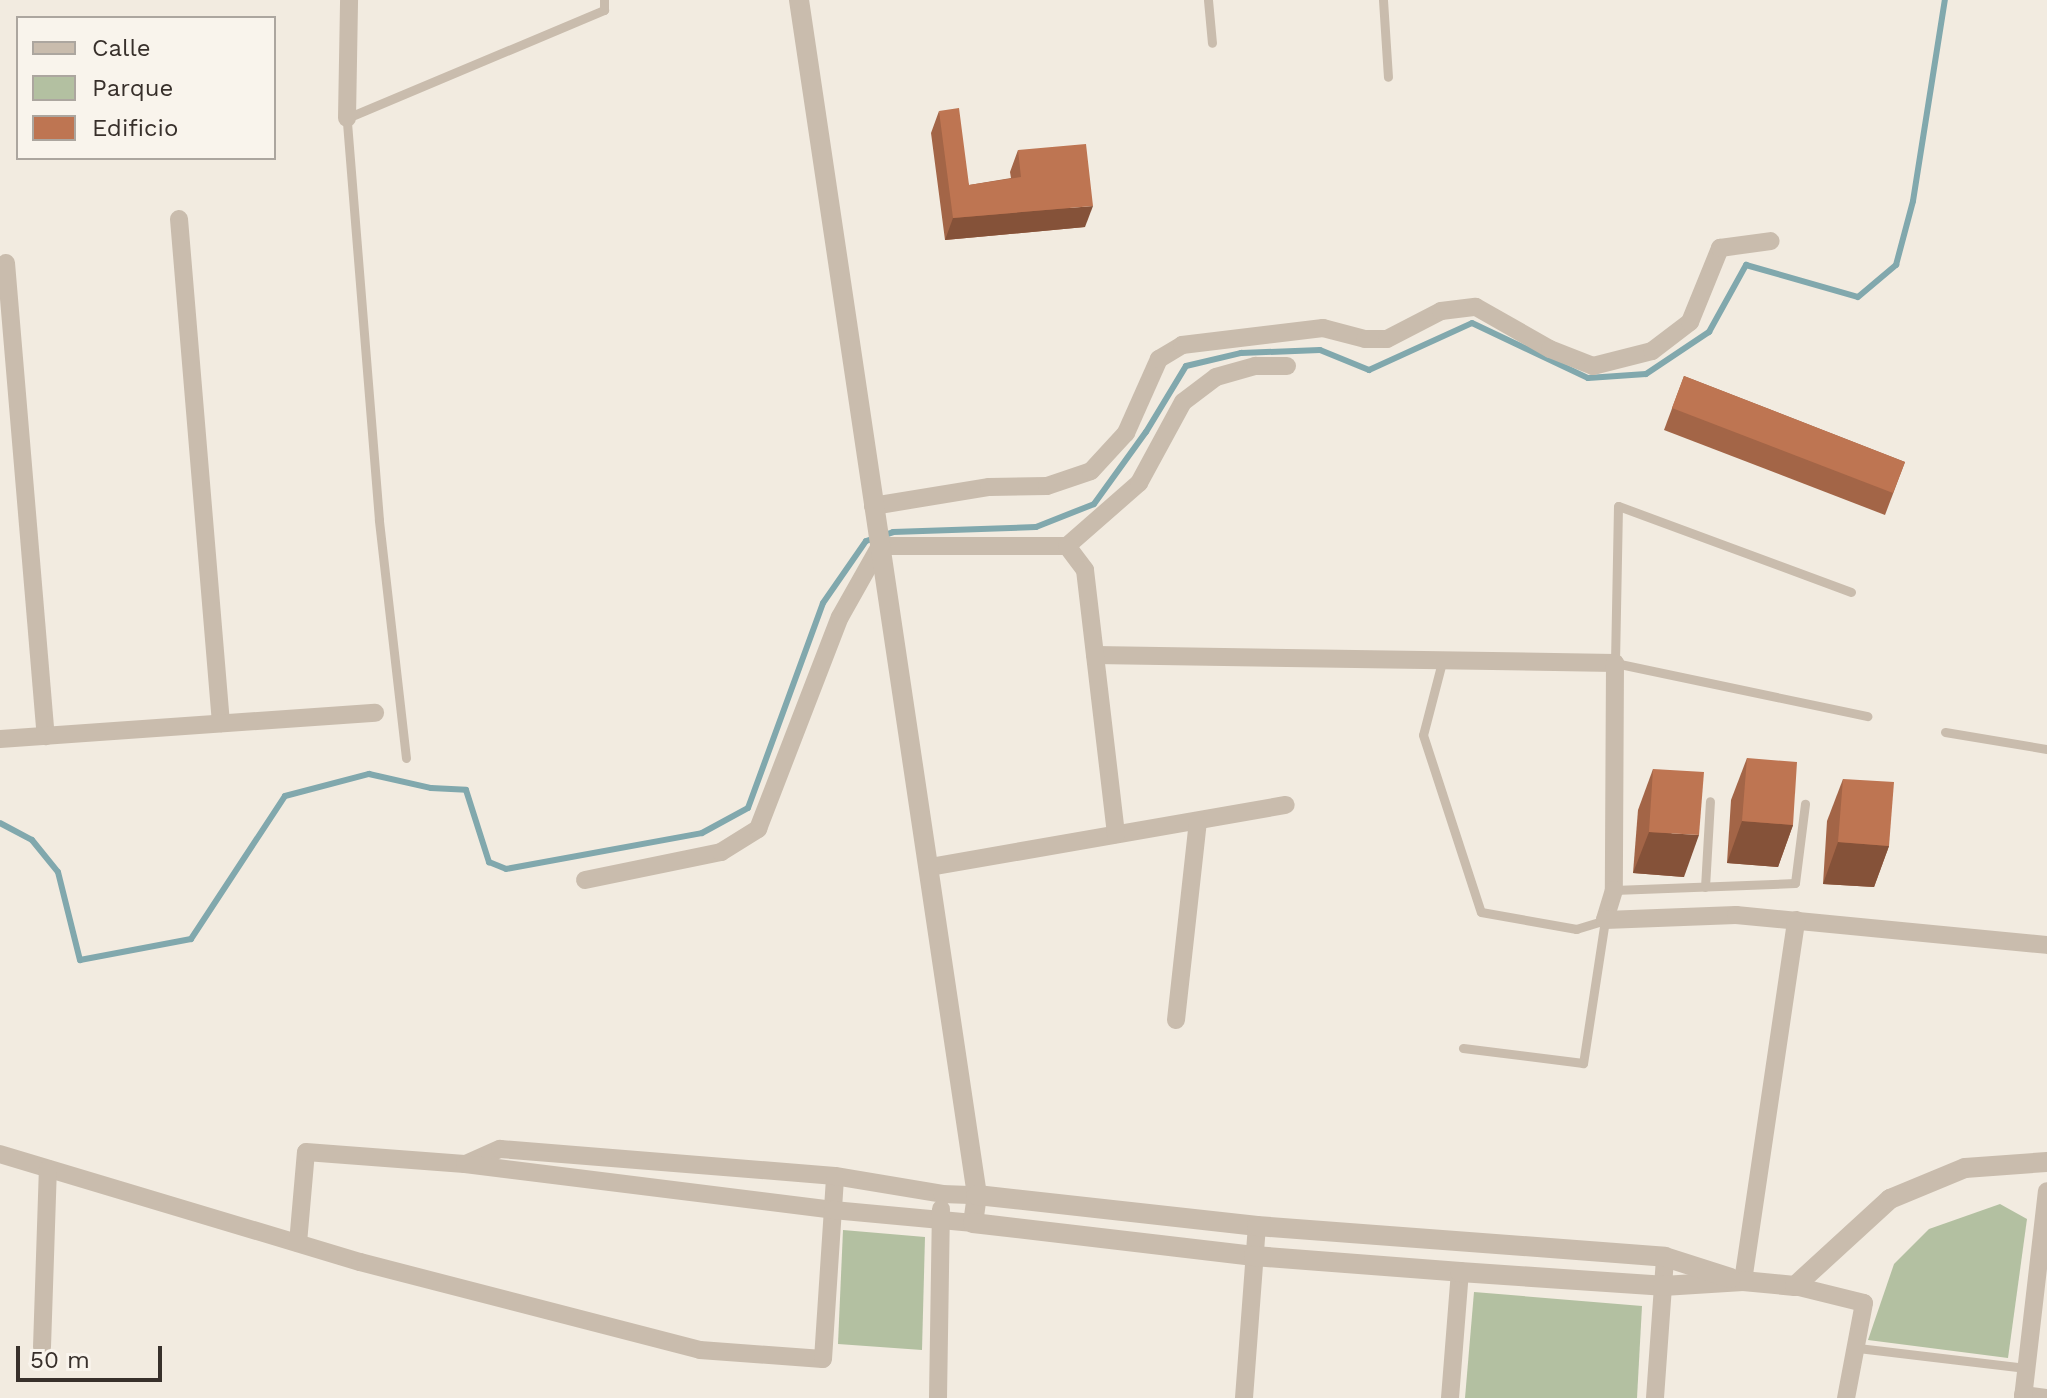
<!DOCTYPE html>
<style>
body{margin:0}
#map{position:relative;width:2047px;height:1398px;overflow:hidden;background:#f2ebe0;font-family:"Work Sans",sans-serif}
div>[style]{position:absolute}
.green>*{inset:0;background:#b3c0a1}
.stream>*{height:6px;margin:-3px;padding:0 3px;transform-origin:3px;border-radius:3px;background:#81a8ad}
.service>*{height:9px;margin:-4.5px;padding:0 4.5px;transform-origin:4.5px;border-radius:4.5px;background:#c9bcad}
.minor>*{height:18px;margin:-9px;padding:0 9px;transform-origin:9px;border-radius:9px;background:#c9bcad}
.tertiary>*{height:20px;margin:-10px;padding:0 10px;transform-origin:10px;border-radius:10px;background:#c9bcad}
.wall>*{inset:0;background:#a36547}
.shaded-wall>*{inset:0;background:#855239}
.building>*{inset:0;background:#be7552}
span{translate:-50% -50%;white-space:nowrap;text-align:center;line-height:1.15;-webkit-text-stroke:6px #f9f4ec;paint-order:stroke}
.legend{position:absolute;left:16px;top:16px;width:260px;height:144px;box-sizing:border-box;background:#f9f4ec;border:2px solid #aca69f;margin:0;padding:10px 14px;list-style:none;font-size:24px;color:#38302b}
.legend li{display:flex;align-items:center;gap:16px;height:40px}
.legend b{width:40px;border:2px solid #aca69f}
.scale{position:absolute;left:16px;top:1346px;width:146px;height:36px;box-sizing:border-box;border:4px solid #38302b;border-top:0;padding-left:10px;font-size:24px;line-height:28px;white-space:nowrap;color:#38302b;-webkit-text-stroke:6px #f9f4ec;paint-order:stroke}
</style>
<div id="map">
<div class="green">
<div style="clip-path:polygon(2000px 1204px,2027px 1219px,2008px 1358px,1868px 1340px,1894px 1264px,1929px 1229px)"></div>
<div style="clip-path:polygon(843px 1230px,925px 1237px,922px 1350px,838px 1344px)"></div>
<div style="clip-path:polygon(1474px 1292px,1642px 1306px,1637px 1398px,1465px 1398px)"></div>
</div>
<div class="stream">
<div style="left:0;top:823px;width:36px;rotate:28deg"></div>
<div style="left:32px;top:840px;width:41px;rotate:50.9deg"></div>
<div style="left:58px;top:872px;width:91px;rotate:76deg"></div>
<div style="left:80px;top:960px;width:113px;rotate:-10.7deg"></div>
<div style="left:191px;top:939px;width:171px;rotate:-56.7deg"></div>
<div style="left:285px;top:796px;width:87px;rotate:-14.7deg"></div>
<div style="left:369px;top:774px;width:64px;rotate:12.7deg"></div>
<div style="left:431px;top:788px;width:35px;rotate:3deg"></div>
<div style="left:466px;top:790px;width:76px;rotate:72.3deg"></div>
<div style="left:489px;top:862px;width:18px;rotate:22deg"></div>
<div style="left:506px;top:869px;width:199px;rotate:-10.4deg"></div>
<div style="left:702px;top:833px;width:52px;rotate:-28.5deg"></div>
<div style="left:748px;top:808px;width:218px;rotate:-69.9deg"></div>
<div style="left:823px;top:603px;width:75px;rotate:-55.3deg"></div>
<div style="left:866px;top:541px;width:28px;rotate:-18deg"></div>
<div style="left:893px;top:532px;width:143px;rotate:-2deg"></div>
<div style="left:1036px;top:527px;width:62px;rotate:-21.6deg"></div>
<div style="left:1094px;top:504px;width:89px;rotate:-54.2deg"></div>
<div style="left:1146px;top:432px;width:77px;rotate:-58.8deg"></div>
<div style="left:1186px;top:366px;width:57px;rotate:-13.3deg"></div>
<div style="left:1241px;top:353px;width:79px;rotate:-2.2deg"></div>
<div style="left:1320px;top:350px;width:53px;rotate:22.2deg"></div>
<div style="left:1369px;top:370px;width:113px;rotate:-24.5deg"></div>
<div style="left:1472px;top:323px;width:128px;rotate:25.4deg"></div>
<div style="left:1588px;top:378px;width:58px;rotate:-3.9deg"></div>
<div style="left:1646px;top:374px;width:76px;rotate:-33.7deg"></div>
<div style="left:1709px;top:332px;width:77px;rotate:-61.1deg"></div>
<div style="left:1746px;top:265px;width:116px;rotate:15.9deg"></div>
<div style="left:1858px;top:297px;width:50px;rotate:-40.1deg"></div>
<div style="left:1896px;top:265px;width:66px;rotate:-75.1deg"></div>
<div style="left:1913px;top:201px;width:204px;rotate:-81deg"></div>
</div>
<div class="service">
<div style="left:1208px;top:0;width:43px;rotate:84.7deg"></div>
<div style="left:1383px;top:0;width:77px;rotate:86.3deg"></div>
<div style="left:1851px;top:592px;width:248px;rotate:-159.7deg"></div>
<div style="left:1618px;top:506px;width:157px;rotate:91.1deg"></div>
<div style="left:1615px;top:663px;width:258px;rotate:11.9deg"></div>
<div style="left:1442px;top:662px;width:75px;rotate:104.6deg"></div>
<div style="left:1423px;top:735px;width:186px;rotate:71.9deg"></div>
<div style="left:1481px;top:912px;width:97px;rotate:10.1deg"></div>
<div style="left:1576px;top:929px;width:30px;rotate:-17deg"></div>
<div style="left:1605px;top:920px;width:145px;rotate:98.7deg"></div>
<div style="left:1583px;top:1063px;width:121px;rotate:-172.9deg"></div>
<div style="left:1945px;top:732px;width:103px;rotate:9.5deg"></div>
<div style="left:406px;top:758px;width:240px;rotate:-96.5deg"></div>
<div style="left:379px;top:520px;width:403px;rotate:-94.6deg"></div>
<div style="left:347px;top:118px;width:279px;rotate:-22.8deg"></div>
<div style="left:604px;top:10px;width:10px;rotate:-90deg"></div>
<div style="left:1705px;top:887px;width:86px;rotate:-86.7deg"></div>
<div style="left:1614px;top:890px;width:181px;rotate:-2.2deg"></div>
<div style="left:1795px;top:883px;width:80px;rotate:-82.8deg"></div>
<div style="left:1858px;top:1348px;width:169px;rotate:6.8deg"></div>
</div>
<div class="minor">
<div style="left:347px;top:118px;width:118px;rotate:-89deg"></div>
<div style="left:179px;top:219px;width:506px;rotate:85.24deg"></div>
<div style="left:6px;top:263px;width:475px;rotate:85.2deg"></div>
<div style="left:873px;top:506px;width:118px;rotate:-9.3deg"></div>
<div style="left:989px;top:487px;width:58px;rotate:-1deg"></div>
<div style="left:1047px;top:486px;width:46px;rotate:-18.8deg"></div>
<div style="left:1091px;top:471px;width:52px;rotate:-47.4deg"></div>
<div style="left:1126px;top:433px;width:81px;rotate:-66deg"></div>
<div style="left:1159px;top:359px;width:27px;rotate:-31deg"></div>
<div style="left:1182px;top:345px;width:142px;rotate:-6.9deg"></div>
<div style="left:1323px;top:328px;width:43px;rotate:14.7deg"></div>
<div style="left:1365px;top:339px;width:22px"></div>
<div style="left:1387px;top:339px;width:61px;rotate:-27.4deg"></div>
<div style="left:1441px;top:311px;width:35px;rotate:-7deg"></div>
<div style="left:1476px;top:307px;width:85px;rotate:29.6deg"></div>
<div style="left:1550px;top:349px;width:46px;rotate:21.6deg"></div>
<div style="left:1593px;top:366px;width:61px;rotate:-14.3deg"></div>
<div style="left:1652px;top:351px;width:48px;rotate:-37.3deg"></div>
<div style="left:1690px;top:322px;width:80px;rotate:-67.9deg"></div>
<div style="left:1720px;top:248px;width:51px;rotate:-7.8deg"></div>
<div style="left:1067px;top:546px;width:96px;rotate:-41.2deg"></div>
<div style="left:1139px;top:483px;width:92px;rotate:-61.5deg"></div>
<div style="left:1183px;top:402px;width:41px;rotate:-37.1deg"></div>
<div style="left:1216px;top:377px;width:41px;rotate:-15.8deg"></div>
<div style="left:1255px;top:366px;width:32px"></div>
<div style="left:1095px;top:655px;width:520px;rotate:0.88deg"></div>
<div style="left:1615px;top:663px;width:227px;rotate:90.3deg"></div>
<div style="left:1614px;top:890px;width:31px;rotate:107deg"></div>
<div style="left:1605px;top:920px;width:131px;rotate:-2.2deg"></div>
<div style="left:1736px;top:915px;width:312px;rotate:5.5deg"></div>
<div style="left:0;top:739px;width:376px;rotate:-4deg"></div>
<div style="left:930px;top:867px;width:361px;rotate:-9.9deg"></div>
<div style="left:585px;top:880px;width:139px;rotate:-11.6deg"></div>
<div style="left:721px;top:852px;width:44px;rotate:-31.9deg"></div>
<div style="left:758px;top:829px;width:227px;rotate:-68.9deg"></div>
<div style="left:840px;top:617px;width:81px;rotate:-60.6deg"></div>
<div style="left:880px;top:546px;width:187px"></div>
<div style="left:1067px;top:546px;width:30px;rotate:53deg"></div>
<div style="left:1085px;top:570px;width:266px;rotate:83.3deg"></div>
<div style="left:1176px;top:1020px;width:200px;rotate:-83.7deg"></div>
<div style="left:0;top:1154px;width:376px;rotate:16.7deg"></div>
<div style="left:360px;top:1262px;width:351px;rotate:14.5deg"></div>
<div style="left:700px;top:1350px;width:123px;rotate:4.2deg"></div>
<div style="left:823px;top:1359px;width:183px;rotate:-86.2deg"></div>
<div style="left:468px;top:1163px;width:35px;rotate:-24deg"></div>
<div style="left:500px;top:1149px;width:336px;rotate:4.6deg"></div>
<div style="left:835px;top:1176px;width:109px;rotate:9.5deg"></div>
<div style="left:942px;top:1194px;width:35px;rotate:2deg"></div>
<div style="left:298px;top:1243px;width:91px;rotate:-85deg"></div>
<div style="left:306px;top:1152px;width:159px;rotate:4.3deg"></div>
<div style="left:465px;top:1164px;width:371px;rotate:7.1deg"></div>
<div style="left:833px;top:1210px;width:141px;rotate:5.3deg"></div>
<div style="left:1743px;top:1281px;width:365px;rotate:-81.6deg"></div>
<div style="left:1795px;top:1286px;width:71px;rotate:13.8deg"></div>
<div style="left:1864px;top:1303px;width:97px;rotate:100.7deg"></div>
<div style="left:42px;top:1347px;width:178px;rotate:-88.1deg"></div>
<div style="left:2023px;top:1395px;width:24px;rotate:7deg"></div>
<div style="left:938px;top:1398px;width:189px;rotate:-89.1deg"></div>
<div style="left:1244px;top:1398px;width:172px;rotate:-85.7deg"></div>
<div style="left:1450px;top:1398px;width:126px;rotate:-85.5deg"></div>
<div style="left:1655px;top:1398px;width:141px;rotate:-85.9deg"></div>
<div style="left:2023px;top:1398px;width:208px;rotate:-83.4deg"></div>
</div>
<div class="tertiary">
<div style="left:799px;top:0;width:1208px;rotate:81.53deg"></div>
<div style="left:977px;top:1195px;width:28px;rotate:98deg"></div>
<div style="left:973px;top:1223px;width:283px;rotate:6.7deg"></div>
<div style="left:1254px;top:1256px;width:207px;rotate:4.4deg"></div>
<div style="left:1460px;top:1272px;width:203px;rotate:3.9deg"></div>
<div style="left:1663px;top:1286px;width:80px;rotate:-3.6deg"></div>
<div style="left:1743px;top:1281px;width:52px;rotate:5.5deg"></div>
<div style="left:1795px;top:1286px;width:129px;rotate:-42.5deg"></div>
<div style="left:1890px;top:1199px;width:81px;rotate:-22.5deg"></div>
<div style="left:1965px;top:1168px;width:82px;rotate:-4.2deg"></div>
<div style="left:977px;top:1195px;width:282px;rotate:6.3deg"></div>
<div style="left:1257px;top:1226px;width:409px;rotate:4.3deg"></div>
<div style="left:1665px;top:1257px;width:69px;rotate:17.7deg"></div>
</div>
<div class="wall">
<div style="clip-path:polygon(939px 111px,969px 185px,1011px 178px,1010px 172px,1018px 150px,1085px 227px,945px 240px,931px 133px)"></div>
<div style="clip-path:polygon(1684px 376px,1905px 462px,1885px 515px,1664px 430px)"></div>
<div style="clip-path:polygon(1747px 758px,1793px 825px,1778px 867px,1727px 863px,1731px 800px)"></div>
<div style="clip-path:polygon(1653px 769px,1684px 877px,1633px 873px,1638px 810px)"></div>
<div style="clip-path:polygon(1843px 779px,1889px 846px,1874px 887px,1823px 884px,1827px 821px)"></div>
</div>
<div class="shaded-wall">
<div style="clip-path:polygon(1093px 206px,1085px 227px,945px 240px,953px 218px)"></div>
<div style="clip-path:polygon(1742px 821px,1793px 825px,1778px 867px,1727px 863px)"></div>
<div style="clip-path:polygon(1649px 832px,1699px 835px,1684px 877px,1633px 873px)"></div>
<div style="clip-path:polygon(1838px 842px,1889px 846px,1874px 887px,1823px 884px)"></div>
</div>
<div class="building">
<div style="clip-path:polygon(959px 108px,969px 185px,1021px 177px,1018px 150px,1086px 144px,1093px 206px,953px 218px,939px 111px)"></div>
<div style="clip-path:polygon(1684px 376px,1905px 462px,1893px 493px,1672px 408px)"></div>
<div style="clip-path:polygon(1747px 758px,1797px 762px,1793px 825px,1742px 821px)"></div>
<div style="clip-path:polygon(1653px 769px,1704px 772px,1699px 835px,1649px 832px)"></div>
<div style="clip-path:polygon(1843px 779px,1894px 782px,1889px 846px,1838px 842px)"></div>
</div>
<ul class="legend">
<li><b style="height:10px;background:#c9bcad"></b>Calle</li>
<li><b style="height:22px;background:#b3c0a1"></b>Parque</li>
<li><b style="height:22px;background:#be7552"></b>Edificio</li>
</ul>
<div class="scale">50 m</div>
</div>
